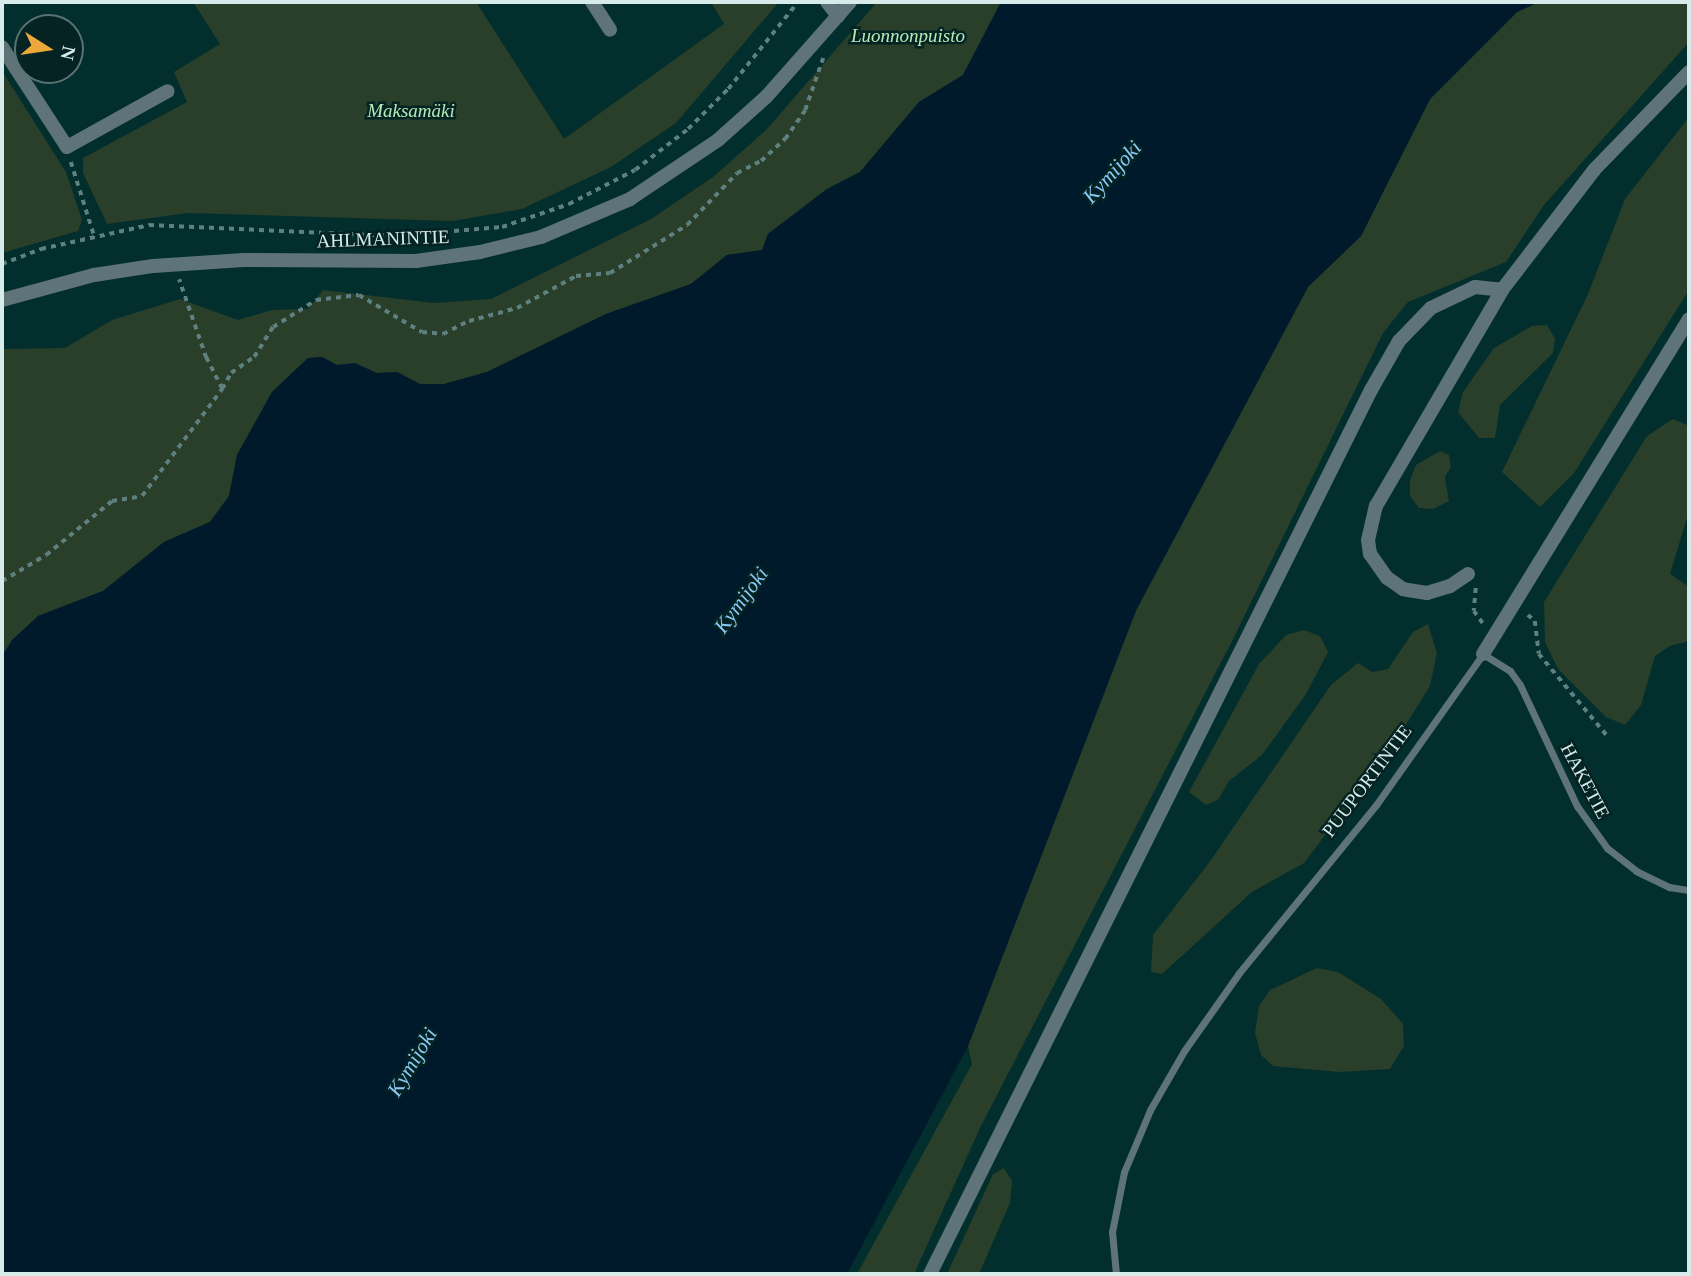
<!DOCTYPE html>
<meta charset="utf-8">
<style>
body{margin:0}
#map{position:relative;width:1691px;height:1276px;overflow:hidden;background:#022e2d;font-family:Georgia,serif}
div>[style]{position:absolute}
.green>*{inset:0;background:#293f2a}
.water>*{inset:0;background:#001a2b}
.path>*{height:3.5px;margin-top:-1.75px;transform-origin:0;background:repeating-linear-gradient(90deg,#5e807f 0 5px,transparent 0 10px)}
.service>*{height:7px;margin:-3.5px;padding:0 3.5px;transform-origin:3.5px;border-radius:3.5px;background:#5e7479}
.minor>*{height:14px;margin:-7px;padding:0 7px;transform-origin:7px;border-radius:7px;background:#5e7479}
.tertiary>*{height:14px;margin:-7px;padding:0 7px;transform-origin:7px;border-radius:7px;background:#5e7479}
span{translate:-50% -50%;white-space:nowrap;text-align:center;line-height:1.15;-webkit-text-stroke:5px #042322;paint-order:stroke}
.park-label{font-size:19px;color:#b5ebb7;font-style:italic}
.street-label{font-size:19px;color:#d6ebea}
.water-label{font-size:21px;color:#8bcaf7;font-style:italic}
.frame{position:absolute;inset:0;border:4px solid #d6ebea;pointer-events:none}
.north{position:absolute;left:14px;top:14px;width:70px;height:70px;box-sizing:border-box;background:#042322;border:2px solid #587372;border-radius:50%;rotate:102deg;font-size:19px;font-weight:700;line-height:28px;text-align:center;color:#d6ebea}
.north::after{content:'';display:block;margin:auto;width:24px;height:32px;background:#eda83b;clip-path:polygon(50% 0,100% 100%,50% 72%,0 100%)}
</style>
<div id="map">
<div class="green">
<div style="clip-path:polygon(193px 2px,476px 2px,564px 139px,724px 24px,711px 2px,779px 2px,676px 123px,611px 167px,522px 209px,453px 221px,188px 213px,107px 224px,83px 173px,83px 158px,187px 102px,174px 72px,220px 44px)"></div>
<div style="clip-path:polygon(877px 2px,1001px 2px,963px 75px,919px 102px,860px 172px,827px 189px,768px 234px,762px 250px,727px 255px,691px 284px,606px 314px,487px 372px,444px 384px,420px 384px,397px 372px,377px 373px,355px 364px,337px 365px,322px 357px,308px 358px,272px 392px,237px 455px,229px 496px,210px 522px,164px 542px,103px 591px,38px 616px,2px 656px,2px 349px,65px 348px,112px 320px,180px 299px,238px 320px,272px 310px,308px 309px,323px 290px,434px 303px,491px 299px,651px 219px,713px 177px,767px 129px)"></div>
<div style="clip-path:polygon(1539px 2px,1689px 2px,1689px 42px,1544px 205px,1506px 262px,1408px 302px,1383px 333px,1231px 643px,980px 1128px,914px 1274px,857px 1274px,972px 1064px,968px 1046px,1136px 611px,1308px 287px,1361px 236px,1430px 99px,1517px 12px)"></div>
<div style="clip-path:polygon(2px 71px,66px 172px,82px 220px,78px 231px,2px 253px)"></div>
<div style="clip-path:polygon(1689px 117px,1689px 290px,1574px 473px,1540px 507px,1502px 472px,1588px 294px,1625px 199px)"></div>
<div style="clip-path:polygon(1547px 325px,1555px 339px,1553px 353px,1500px 405px,1495px 438px,1479px 438px,1458px 412px,1463px 392px,1494px 348px,1532px 326px)"></div>
<div style="clip-path:polygon(1673px 419px,1689px 426px,1689px 511px,1670px 574px,1689px 587px,1689px 641px,1670px 646px,1655px 656px,1641px 705px,1625px 725px,1606px 717px,1558px 669px,1545px 642px,1544px 602px,1647px 436px)"></div>
<div style="clip-path:polygon(1440px 451px,1449px 455px,1451px 467px,1445px 477px,1449px 501px,1433px 509px,1419px 508px,1410px 496px,1410px 480px,1416px 465px)"></div>
<div style="clip-path:polygon(1428px 624px,1437px 653px,1430px 686px,1392px 747px,1304px 863px,1252px 892px,1162px 974px,1151px 972px,1153px 935px,1211px 860px,1331px 685px,1358px 663px,1372px 672px,1388px 669px,1413px 632px)"></div>
<div style="clip-path:polygon(1304px 630px,1320px 636px,1328px 652px,1306px 694px,1262px 755px,1229px 781px,1218px 800px,1206px 805px,1189px 792px,1259px 664px,1286px 635px)"></div>
<div style="clip-path:polygon(1317px 968px,1338px 972px,1381px 999px,1403px 1024px,1404px 1046px,1390px 1069px,1339px 1072px,1273px 1066px,1261px 1055px,1255px 1033px,1259px 1006px,1270px 990px)"></div>
<div style="clip-path:polygon(1004px 1168px,1012px 1181px,1010px 1203px,979px 1274px,947px 1274px,993px 1174px)"></div>
</div>
<div class="water">
<div style="clip-path:polygon(1001px 2px,1539px 2px,1517px 12px,1430px 99px,1361px 236px,1308px 287px,1136px 610px,968px 1046px,847px 1274px,2px 1274px,2px 656px,12px 640px,38px 616px,103px 591px,164px 542px,210px 522px,229px 496px,237px 455px,272px 392px,308px 358px,322px 357px,337px 365px,355px 363px,377px 373px,397px 372px,420px 384px,444px 384px,487px 372px,606px 314px,691px 284px,727px 255px,762px 250px,768px 234px,827px 189px,860px 172px,919px 102px,963px 75px)"></div>
</div>
<div class="path">
<div style="left:71px;top:162px;width:77px;rotate:72.5deg"></div>
<div style="left:2px;top:264px;width:42px;rotate:-21deg"></div>
<div style="left:41px;top:249px;width:111px;rotate:-12.5deg"></div>
<div style="left:149px;top:225px;width:245px;rotate:2.6deg"></div>
<div style="left:394px;top:236px;width:108px;rotate:-4.8deg"></div>
<div style="left:502px;top:227px;width:71px;rotate:-18.9deg"></div>
<div style="left:569px;top:204px;width:74px;rotate:-27.3deg"></div>
<div style="left:635px;top:170px;width:67px;rotate:-37.7deg"></div>
<div style="left:688px;top:129px;width:57px;rotate:-45deg"></div>
<div style="left:728px;top:89px;width:112px;rotate:-51.2deg"></div>
<div style="left:222px;top:389px;width:18px;rotate:-61deg"></div>
<div style="left:231px;top:373px;width:28px;rotate:-35deg"></div>
<div style="left:254px;top:357px;width:36px;rotate:-58deg"></div>
<div style="left:273px;top:327px;width:51px;rotate:-32.1deg"></div>
<div style="left:316px;top:300px;width:43px;rotate:-6.6deg"></div>
<div style="left:359px;top:295px;width:73px;rotate:30.4deg"></div>
<div style="left:422px;top:332px;width:21px;rotate:5deg"></div>
<div style="left:443px;top:334px;width:29px;rotate:-27deg"></div>
<div style="left:469px;top:321px;width:50px;rotate:-15.2deg"></div>
<div style="left:517px;top:308px;width:67px;rotate:-28.5deg"></div>
<div style="left:576px;top:276px;width:34px;rotate:-5deg"></div>
<div style="left:610px;top:273px;width:91px;rotate:-31.9deg"></div>
<div style="left:687px;top:225px;width:72px;rotate:-46.1deg"></div>
<div style="left:737px;top:173px;width:27px;rotate:-27deg"></div>
<div style="left:761px;top:161px;width:33px;rotate:-43deg"></div>
<div style="left:785px;top:139px;width:35px;rotate:-55deg"></div>
<div style="left:805px;top:110px;width:55px;rotate:-70.9deg"></div>
<div style="left:2px;top:581px;width:51px;rotate:-30.6deg"></div>
<div style="left:46px;top:555px;width:85px;rotate:-39.3deg"></div>
<div style="left:112px;top:501px;width:30px;rotate:-9deg"></div>
<div style="left:142px;top:496px;width:134px;rotate:-53.2deg"></div>
<div style="left:222px;top:389px;width:35px;rotate:-117deg"></div>
<div style="left:206px;top:358px;width:83px;rotate:-109.1deg"></div>
<div style="left:1476px;top:588px;width:23px;rotate:95deg"></div>
<div style="left:1474px;top:611px;width:17px;rotate:54deg"></div>
<div style="left:1528px;top:615px;width:9px;rotate:41deg"></div>
<div style="left:1535px;top:621px;width:33px;rotate:83deg"></div>
<div style="left:1539px;top:654px;width:109px;rotate:50.2deg"></div>
</div>
<div class="service">
<div style="left:1116px;top:1274px;width:42px;rotate:-95.4deg"></div>
<div style="left:1112px;top:1232px;width:61px;rotate:-78.7deg"></div>
<div style="left:1124px;top:1172px;width:67px;rotate:-67.2deg"></div>
<div style="left:1150px;top:1110px;width:68px;rotate:-60deg"></div>
<div style="left:1184px;top:1051px;width:95px;rotate:-54.8deg"></div>
<div style="left:1239px;top:973px;width:217px;rotate:-50.8deg"></div>
<div style="left:1376px;top:805px;width:185px;rotate:-54.7deg"></div>
<div style="left:1483px;top:654px;width:32px;rotate:32deg"></div>
<div style="left:1510px;top:671px;width:17px;rotate:54deg"></div>
<div style="left:1520px;top:685px;width:134px;rotate:64.8deg"></div>
<div style="left:1577px;top:806px;width:52px;rotate:54.5deg"></div>
<div style="left:1607px;top:848px;width:37px;rotate:38deg"></div>
<div style="left:1636px;top:871px;width:37px;rotate:26deg"></div>
<div style="left:1669px;top:887px;width:20px;rotate:9deg"></div>
</div>
<div class="minor">
<div style="left:592px;top:2px;width:33px;rotate:57deg"></div>
<div style="left:827px;top:2px;width:18px;rotate:52deg"></div>
<div style="left:2px;top:47px;width:119px;rotate:57deg"></div>
<div style="left:67px;top:147px;width:115px;rotate:-29deg"></div>
<div style="left:1468px;top:574px;width:22px;rotate:146deg"></div>
<div style="left:1450px;top:586px;width:24px;rotate:163deg"></div>
<div style="left:1427px;top:593px;width:24px;rotate:-171deg"></div>
<div style="left:1403px;top:589px;width:19px;rotate:-145deg"></div>
<div style="left:1387px;top:578px;width:29px;rotate:-125deg"></div>
<div style="left:1370px;top:554px;width:14px;rotate:-98deg"></div>
<div style="left:1368px;top:540px;width:35px;rotate:-77deg"></div>
<div style="left:1376px;top:506px;width:250px;rotate:-59.7deg"></div>
<div style="left:1502px;top:290px;width:151px;rotate:-52.5deg"></div>
<div style="left:1594px;top:170px;width:136px;rotate:-45.9deg"></div>
<div style="left:1483px;top:654px;width:393px;rotate:-58.4deg"></div>
<div style="left:930px;top:1274px;width:988px;rotate:-63.49deg"></div>
<div style="left:1371px;top:390px;width:56px;rotate:-60.3deg"></div>
<div style="left:1399px;top:341px;width:46px;rotate:-45.9deg"></div>
<div style="left:1431px;top:308px;width:49px;rotate:-25.5deg"></div>
<div style="left:1475px;top:287px;width:27px;rotate:6deg"></div>
</div>
<div class="tertiary">
<div style="left:2px;top:300px;width:95px;rotate:-15.2deg"></div>
<div style="left:94px;top:275px;width:60px;rotate:-8.7deg"></div>
<div style="left:153px;top:266px;width:91px;rotate:-3.8deg"></div>
<div style="left:244px;top:260px;width:172px;rotate:0.3deg"></div>
<div style="left:416px;top:261px;width:65px;rotate:-8deg"></div>
<div style="left:480px;top:252px;width:63px;rotate:-13.8deg"></div>
<div style="left:541px;top:237px;width:97px;rotate:-23.1deg"></div>
<div style="left:630px;top:199px;width:106px;rotate:-33.8deg"></div>
<div style="left:718px;top:140px;width:64px;rotate:-41.9deg"></div>
<div style="left:766px;top:97px;width:127px;rotate:-48.5deg"></div>
</div>
<div class="park-label">
<span style="left:908px;top:36px">Luonnonpuisto</span>
<span style="left:411px;top:111px">Maksamäki</span>
</div>
<div class="street-label">
<span style="left:383px;top:239px;rotate:-2deg">AHLMANINTIE</span>
<span style="left:1367px;top:781px;rotate:-53deg">PUUPORTINTIE</span>
<span style="left:1585px;top:781px;rotate:62deg">HAKETIE</span>
</div>
<div class="water-label">
<span style="left:1112px;top:172px;rotate:-48deg">Kymijoki</span>
<span style="left:741px;top:600px;rotate:-54deg">Kymijoki</span>
<span style="left:412px;top:1062px;rotate:-59deg">Kymijoki</span>
</div>
<div class="frame"></div>
<div class="north">N</div>
</div>
